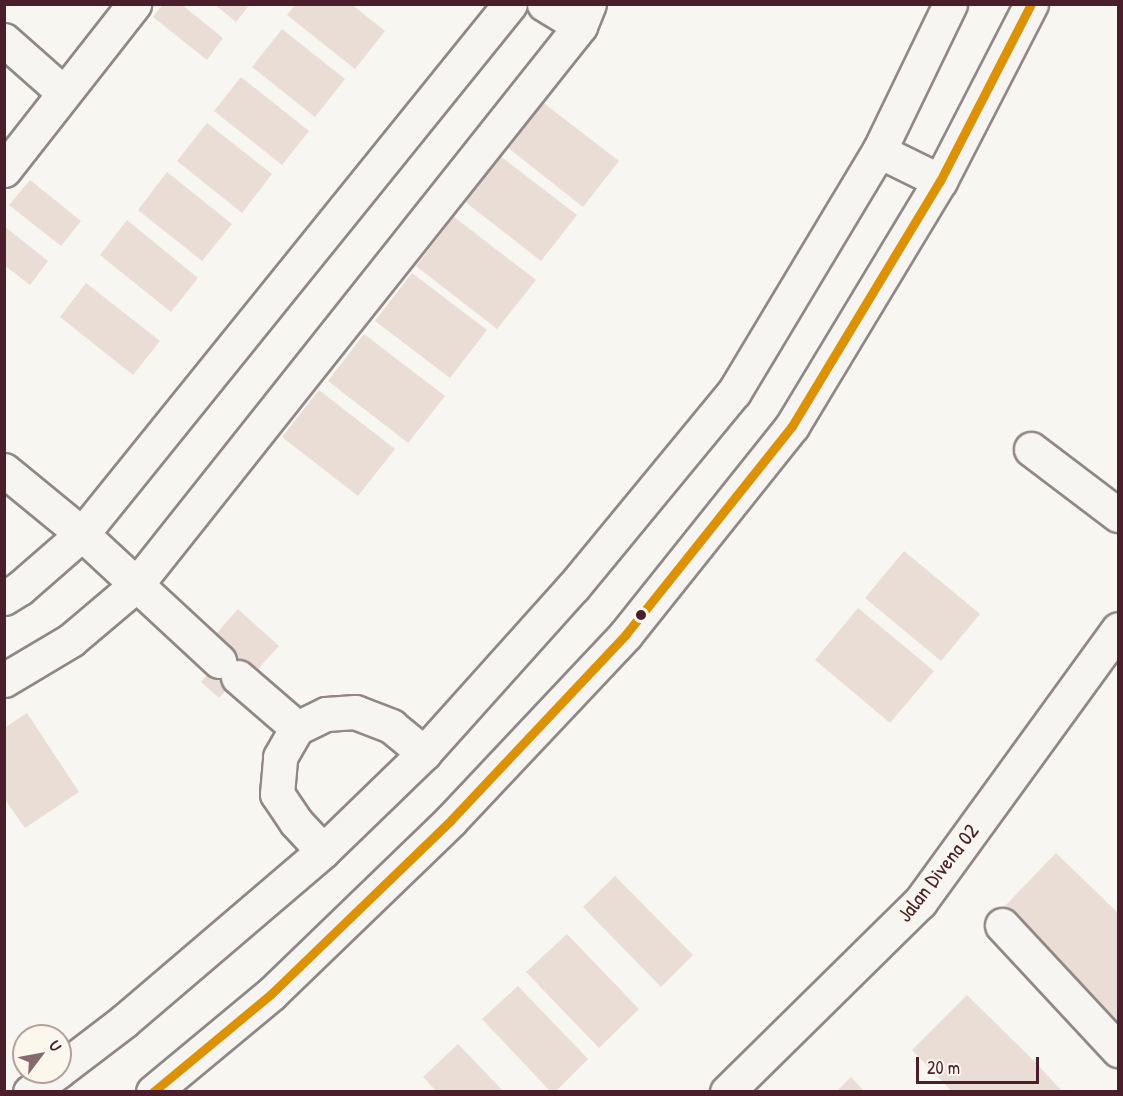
<!DOCTYPE html>
<style>
body{margin:0}
#map{position:relative;width:1123px;height:1096px;overflow:hidden;background:#f8f6f0;font-family:"Patrick Hand",sans-serif}
div>[style]{position:absolute}
.building>*{inset:0;background:#e9ddd6}
.roads{filter:drop-shadow(2px 0 #918787) drop-shadow(-2px 0 #918787) drop-shadow(0 2px #918787) drop-shadow(0 -2px #918787)}
.minor>*{height:33px;margin:-16.5px;padding:0 16.5px;transform-origin:16.5px;border-radius:16.5px;background:#f6f5f1}
.bus-1>*{height:9px;margin:-4.5px;padding:0 4.5px;transform-origin:4.5px;border-radius:4.5px;background:#dd9206}
.dots>*{width:16px;height:16px;translate:-50% -50%;box-sizing:border-box;border:3px solid #fbf7ec;border-radius:50%}
span{translate:-50% -50%;white-space:nowrap;text-align:center;line-height:1.15;-webkit-text-stroke:6px #fbf7ec;paint-order:stroke}
.street-label{font-size:21px;color:#4a1f2b}
.frame{position:absolute;inset:0;border:6px solid #4a1f2b;pointer-events:none}
.north{position:absolute;left:12px;top:1024px;width:60px;height:60px;box-sizing:border-box;background:#fbf7ec;border:2px solid #b4a19f;border-radius:50%;rotate:58deg;font-size:16px;font-weight:700;line-height:24px;text-align:center;color:#4a1f2b}
.north::after{content:'';display:block;margin:auto;width:21px;height:27px;background:#876a70;clip-path:polygon(50% 0,100% 100%,50% 72%,0 100%)}
.scale{position:absolute;left:916px;top:1057px;width:123px;height:27px;box-sizing:border-box;border:3px solid #4a1f2b;border-top:0;padding-left:8px;font-size:18px;line-height:21px;white-space:nowrap;color:#4a1f2b;-webkit-text-stroke:4px #fbf7ec;paint-order:stroke}
</style>
<div id="map">
<div class="building">
<div style="clip-path:polygon(163px 4px,181px 4px,223px 38px,207px 60px,153px 17px)"></div>
<div style="clip-path:polygon(214px 4px,250px 4px,236px 22px)"></div>
<div style="clip-path:polygon(296px 4px,351px 4px,385px 31px,355px 69px,287px 15px)"></div>
<div style="clip-path:polygon(282px 29px,345px 79px,315px 117px,252px 67px)"></div>
<div style="clip-path:polygon(241px 77px,309px 131px,282px 165px,214px 111px)"></div>
<div style="clip-path:polygon(541px 101px,619px 161px,583px 207px,507px 147px)"></div>
<div style="clip-path:polygon(207px 123px,272px 174px,242px 213px,177px 161px)"></div>
<div style="clip-path:polygon(499px 155px,577px 215px,541px 261px,464px 201px)"></div>
<div style="clip-path:polygon(167px 172px,232px 224px,202px 261px,138px 210px)"></div>
<div style="clip-path:polygon(30px 180px,81px 221px,61px 246px,9px 205px)"></div>
<div style="clip-path:polygon(454px 217px,536px 280px,497px 329px,416px 266px)"></div>
<div style="clip-path:polygon(127px 220px,198px 278px,171px 312px,100px 255px)"></div>
<div style="clip-path:polygon(4px 226px,48px 261px,30px 285px,4px 265px)"></div>
<div style="clip-path:polygon(412px 273px,487px 330px,450px 378px,375px 321px)"></div>
<div style="clip-path:polygon(86px 283px,160px 341px,133px 375px,60px 317px)"></div>
<div style="clip-path:polygon(364px 334px,445px 396px,408px 443px,328px 381px)"></div>
<div style="clip-path:polygon(319px 390px,395px 449px,358px 496px,282px 437px)"></div>
<div style="clip-path:polygon(904px 551px,980px 614px,941px 661px,865px 598px)"></div>
<div style="clip-path:polygon(858px 608px,934px 671px,890px 723px,815px 660px)"></div>
<div style="clip-path:polygon(238px 609px,279px 646px,257px 670px,250px 664px,219px 698px,201px 682px,231px 647px,216px 634px)"></div>
<div style="clip-path:polygon(27px 713px,79px 792px,25px 828px,4px 798px,4px 728px)"></div>
<div style="clip-path:polygon(1056px 853px,1118px 913px,1118px 1026px,1001px 910px)"></div>
<div style="clip-path:polygon(615px 876px,693px 955px,661px 987px,583px 907px)"></div>
<div style="clip-path:polygon(567px 934px,639px 1009px,599px 1048px,526px 972px)"></div>
<div style="clip-path:polygon(518px 986px,588px 1059px,555px 1092px,551px 1092px,482px 1019px)"></div>
<div style="clip-path:polygon(967px 995px,1035px 1062px,1063px 1092px,952px 1092px,944px 1083px,912px 1050px)"></div>
<div style="clip-path:polygon(458px 1044px,504px 1092px,437px 1092px,423px 1077px)"></div>
<div style="clip-path:polygon(851px 1077px,865px 1092px,836px 1092px)"></div>
</div>
<div class="roads">
<div class="minor">
<div style="left:544px;top:4px;width:42px;rotate:31.4deg"></div>
<div style="left:4px;top:40px;width:80px;rotate:41.5deg"></div>
<div style="left:879px;top:151px;width:68px;rotate:26.2deg"></div>
<div style="left:4px;top:170px;width:211px;rotate:-51.9deg"></div>
<div style="left:1031px;top:449px;width:109px;rotate:37.2deg"></div>
<div style="left:4px;top:470px;width:101px;rotate:39.4deg"></div>
<div style="left:82px;top:534px;width:187px;rotate:42.8deg"></div>
<div style="left:4px;top:598px;width:19px;rotate:-32deg"></div>
<div style="left:20px;top:588px;width:82px;rotate:-41.1deg"></div>
<div style="left:82px;top:534px;width:681px;rotate:-51.08deg"></div>
<div style="left:238px;top:677px;width:78px;rotate:40.8deg"></div>
<div style="left:4px;top:680px;width:78px;rotate:-30.8deg"></div>
<div style="left:71px;top:640px;width:85px;rotate:-40.2deg"></div>
<div style="left:136px;top:585px;width:714px;rotate:-51.54deg"></div>
<div style="left:580px;top:26px;width:24px;rotate:-68deg"></div>
<div style="left:323px;top:851px;width:40px;rotate:-133deg"></div>
<div style="left:296px;top:822px;width:34px;rotate:-124deg"></div>
<div style="left:277px;top:794px;width:37px;rotate:-85deg"></div>
<div style="left:280px;top:757px;width:34px;rotate:-60deg"></div>
<div style="left:297px;top:728px;width:32px;rotate:-26deg"></div>
<div style="left:326px;top:714px;width:29px;rotate:-4deg"></div>
<div style="left:355px;top:712px;width:39px;rotate:21deg"></div>
<div style="left:391px;top:726px;width:43px;rotate:39.3deg"></div>
<div style="left:1002px;top:925px;width:171px;rotate:47.1deg"></div>
<div style="left:60px;top:1070px;width:81px;rotate:-37.4deg"></div>
<div style="left:124px;top:1021px;width:262px;rotate:-40.5deg"></div>
<div style="left:323px;top:851px;width:141px;rotate:-44.1deg"></div>
<div style="left:424px;top:753px;width:224px;rotate:-48.1deg"></div>
<div style="left:574px;top:586px;width:251px;rotate:-50.5deg"></div>
<div style="left:734px;top:392px;width:281px;rotate:-59deg"></div>
<div style="left:879px;top:151px;width:163px;rotate:-64.2deg"></div>
<div style="left:30px;top:1092px;width:34px;rotate:-36deg"></div>
<div style="left:153px;top:1092px;width:153px;rotate:-39.7deg"></div>
<div style="left:271px;top:994px;width:250px;rotate:-44deg"></div>
<div style="left:451px;top:820px;width:255px;rotate:-46.7deg"></div>
<div style="left:626px;top:634px;width:266px;rotate:-51.4deg"></div>
<div style="left:792px;top:426px;width:286px;rotate:-58.9deg"></div>
<div style="left:940px;top:181px;width:199px;rotate:-62.8deg"></div>
<div style="left:727px;top:1092px;width:271px;rotate:-44.6deg"></div>
<div style="left:920px;top:902px;width:337px;rotate:-54deg"></div>
</div>
</div>
<div class="bus-1">
<div style="left:153px;top:1092px;width:153px;rotate:-39.7deg"></div>
<div style="left:271px;top:994px;width:250px;rotate:-44deg"></div>
<div style="left:451px;top:820px;width:255px;rotate:-46.7deg"></div>
<div style="left:626px;top:634px;width:266px;rotate:-51.4deg"></div>
<div style="left:792px;top:426px;width:286px;rotate:-58.9deg"></div>
<div style="left:940px;top:181px;width:199px;rotate:-62.8deg"></div>
</div>
<div class="dots">
<div style="left:641px;top:615px;background:#4a1f2b"></div>
</div>
<div class="street-label">
<span style="left:938px;top:873px;rotate:-52deg">Jalan Divena 02</span>
</div>
<div class="frame"></div>
<div class="north">U</div>
<div class="scale">20 m</div>
</div>
